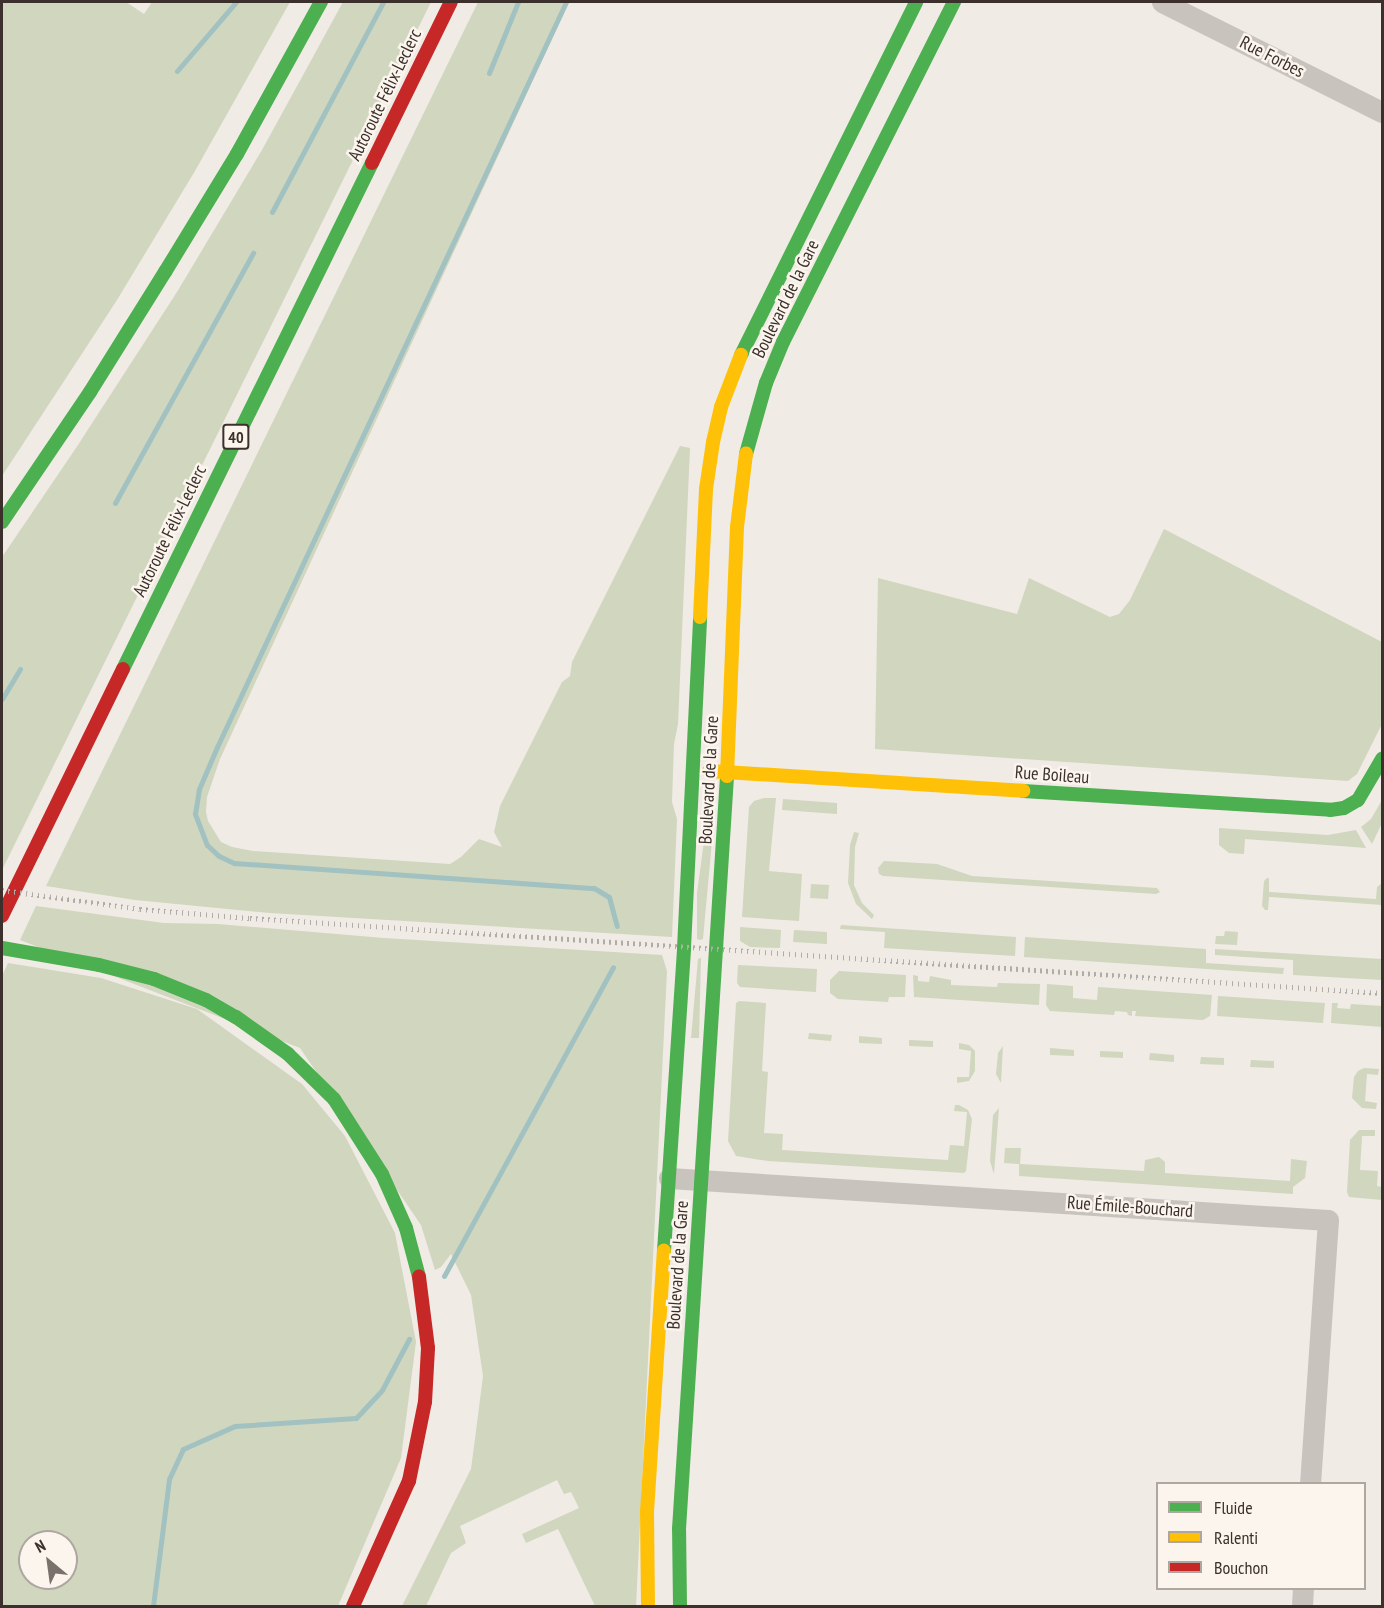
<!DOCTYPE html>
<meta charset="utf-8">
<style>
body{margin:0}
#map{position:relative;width:1384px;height:1608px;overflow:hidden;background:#f0ebe5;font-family:"PT Sans Narrow",sans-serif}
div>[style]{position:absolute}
.green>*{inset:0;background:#d1d6bf}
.stream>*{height:5px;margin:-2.5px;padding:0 2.5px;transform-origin:2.5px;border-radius:2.5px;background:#a1c2c1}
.street>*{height:21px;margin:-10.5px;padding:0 10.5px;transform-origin:10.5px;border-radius:10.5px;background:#c9c3be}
.fast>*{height:14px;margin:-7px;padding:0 7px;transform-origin:7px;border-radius:7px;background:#4caf50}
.slow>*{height:14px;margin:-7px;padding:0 7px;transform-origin:7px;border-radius:7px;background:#ffc107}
.jam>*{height:14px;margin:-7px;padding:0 7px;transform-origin:7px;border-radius:7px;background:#c62828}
.rail>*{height:4.5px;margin-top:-2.25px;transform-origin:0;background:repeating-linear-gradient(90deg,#b1aca8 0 1.5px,transparent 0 6px)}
span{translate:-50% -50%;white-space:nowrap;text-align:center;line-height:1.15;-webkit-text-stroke:5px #fbf5ee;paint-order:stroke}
.shield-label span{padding:2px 4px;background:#fbf5ee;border:2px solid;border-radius:4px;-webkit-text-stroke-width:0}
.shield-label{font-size:16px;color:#3b302b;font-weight:700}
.street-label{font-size:18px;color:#3b302b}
.frame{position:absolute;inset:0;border:3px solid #3b302b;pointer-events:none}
.legend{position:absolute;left:1156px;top:1482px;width:210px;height:108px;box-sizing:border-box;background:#fbf5ee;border:2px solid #aea6a0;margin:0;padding:8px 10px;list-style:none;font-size:18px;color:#3b302b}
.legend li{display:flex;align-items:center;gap:12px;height:30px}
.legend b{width:30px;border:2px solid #aea6a0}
.north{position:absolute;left:18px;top:1530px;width:60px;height:60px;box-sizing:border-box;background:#fbf5ee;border:2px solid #aea6a0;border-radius:50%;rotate:331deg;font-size:16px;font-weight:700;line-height:24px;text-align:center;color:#3b302b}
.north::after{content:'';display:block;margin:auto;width:21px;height:27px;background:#7a716c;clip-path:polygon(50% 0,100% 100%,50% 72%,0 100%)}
</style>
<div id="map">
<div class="green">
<div style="clip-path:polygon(2px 2px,126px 2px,144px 14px,152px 2px,290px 2px,195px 171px,117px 300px,2px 476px)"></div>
<div style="clip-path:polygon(343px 2px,431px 2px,2px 870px,2px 557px,76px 448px,177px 292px,262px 150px)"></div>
<div style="clip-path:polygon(478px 2px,569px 2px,220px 759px,207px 797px,206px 812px,208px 821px,221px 842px,232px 847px,253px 851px,450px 864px,461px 857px,479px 839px,502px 847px,494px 832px,500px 806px,562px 682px,570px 676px,572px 662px,680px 446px,690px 448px,678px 724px,674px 744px,672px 802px,677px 819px,672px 937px,270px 913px,135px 900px,46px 886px)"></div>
<div style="clip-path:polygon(1164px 529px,1382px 642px,1382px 724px,1357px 774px,1348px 781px,875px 749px,878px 578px,1017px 614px,1029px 578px,1110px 617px,1119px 614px,1130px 600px)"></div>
<div style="clip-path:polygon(764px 798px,776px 798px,769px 871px,802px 874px,799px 921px,742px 917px,749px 807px,754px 801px)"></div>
<div style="clip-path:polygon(783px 799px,837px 803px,837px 814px,782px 810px)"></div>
<div style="clip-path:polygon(1382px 800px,1382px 823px,1372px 844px,1361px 827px,1371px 819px)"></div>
<div style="clip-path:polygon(1219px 828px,1328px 835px,1356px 830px,1366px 848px,1245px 839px,1244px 854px,1229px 853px,1219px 845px)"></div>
<div style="clip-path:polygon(854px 832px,859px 833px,855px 847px,854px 885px,862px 903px,874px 915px,872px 919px,856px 904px,848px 883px,850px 845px)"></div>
<div style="clip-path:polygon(704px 841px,712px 841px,703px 939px,700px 940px,697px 939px,697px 893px)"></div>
<div style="clip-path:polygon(884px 861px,937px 864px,972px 876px,1157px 888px,1160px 892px,1156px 894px,883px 876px,879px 874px,878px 868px)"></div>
<div style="clip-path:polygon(1267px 878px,1269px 878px,1269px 892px,1376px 899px,1377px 887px,1382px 883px,1382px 905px,1269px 897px,1268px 910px,1265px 910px,1262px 906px,1264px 881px)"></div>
<div style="clip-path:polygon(811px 884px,829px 885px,828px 899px,810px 898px)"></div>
<div style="clip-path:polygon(36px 906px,164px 923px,218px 924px,384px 938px,662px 955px,667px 971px,636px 1606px,595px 1606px,558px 1529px,526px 1543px,522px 1534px,579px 1508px,571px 1492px,564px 1494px,557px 1480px,460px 1526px,466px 1543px,451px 1553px,426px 1606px,402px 1606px,471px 1469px,476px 1431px,483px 1376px,471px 1295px,451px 1254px,441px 1267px,435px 1270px,421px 1225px,300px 1048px,20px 940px)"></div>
<div style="clip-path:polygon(841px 925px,1016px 937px,1015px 956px,884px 948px,885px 932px,840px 929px)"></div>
<div style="clip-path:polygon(740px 927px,781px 930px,780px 948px,750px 947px,740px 941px)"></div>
<div style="clip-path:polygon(794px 930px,827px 932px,827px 944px,793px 942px)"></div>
<div style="clip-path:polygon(1225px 931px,1238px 932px,1237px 945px,1215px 944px,1216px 936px,1224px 936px)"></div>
<div style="clip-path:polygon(1025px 937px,1206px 949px,1206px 963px,1284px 968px,1283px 974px,1024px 957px)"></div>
<div style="clip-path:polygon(1215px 949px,1382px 959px,1382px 980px,1293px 975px,1293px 960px,1215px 955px)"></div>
<div style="clip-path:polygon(700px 958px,701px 958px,699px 1038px,691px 1038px,698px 959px)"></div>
<div style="clip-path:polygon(evenodd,8px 963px,101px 978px,197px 1009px,302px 1084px,345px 1136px,395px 1233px,416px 1342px,401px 1458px,338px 1606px,2px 1606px,2px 976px,8px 963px,30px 1542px,66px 1542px,66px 1578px,30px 1578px,30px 1542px)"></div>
<div style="clip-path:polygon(738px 965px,817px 969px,816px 992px,740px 987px,737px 983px)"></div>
<div style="clip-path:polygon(839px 971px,906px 975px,905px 997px,889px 997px,888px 1002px,838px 999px,830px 993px,830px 980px)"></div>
<div style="clip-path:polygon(913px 975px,918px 976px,918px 981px,929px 982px,930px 976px,951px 980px,951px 985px,997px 987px,998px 983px,1040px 984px,1039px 1005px,914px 997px)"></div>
<div style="clip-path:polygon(1047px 984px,1073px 986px,1073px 998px,1097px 1000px,1098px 987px,1212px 995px,1210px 1016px,1203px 1020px,1135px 1016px,1136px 1011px,1132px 1011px,1132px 1016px,1128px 1015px,1127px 1012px,1115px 1011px,1114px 1015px,1050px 1011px,1046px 1005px)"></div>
<div style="clip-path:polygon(1218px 996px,1325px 1003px,1323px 1023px,1217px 1016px)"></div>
<div style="clip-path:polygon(739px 1001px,766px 1003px,762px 1071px,768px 1072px,764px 1133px,783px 1134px,782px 1150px,948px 1160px,950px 1145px,964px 1146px,967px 1112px,954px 1111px,955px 1105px,959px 1105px,968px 1110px,972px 1119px,966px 1171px,964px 1173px,768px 1161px,736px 1156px,728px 1141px,736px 1003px)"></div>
<div style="clip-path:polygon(1332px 1003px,1338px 1003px,1337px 1008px,1350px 1009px,1351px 1004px,1382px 1006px,1382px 1027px,1331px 1023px)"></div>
<div style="clip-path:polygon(809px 1033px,832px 1035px,831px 1041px,808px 1039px)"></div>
<div style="clip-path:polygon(859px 1036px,882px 1038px,882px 1044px,859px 1043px)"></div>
<div style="clip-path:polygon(909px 1040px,933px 1041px,933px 1047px,909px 1046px)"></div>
<div style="clip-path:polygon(959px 1043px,969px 1045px,975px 1051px,975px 1071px,969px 1081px,957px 1083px,957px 1077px,969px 1077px,971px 1051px,959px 1049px)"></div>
<div style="clip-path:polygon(1003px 1046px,1001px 1083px,996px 1074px,998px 1053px)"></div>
<div style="clip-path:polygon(1050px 1048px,1074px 1050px,1074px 1056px,1050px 1055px)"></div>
<div style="clip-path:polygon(1100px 1051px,1123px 1052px,1123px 1058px,1100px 1057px)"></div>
<div style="clip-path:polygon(1150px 1053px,1174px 1055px,1174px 1062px,1149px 1060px)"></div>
<div style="clip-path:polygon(1201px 1057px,1224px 1058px,1224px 1065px,1200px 1064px)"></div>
<div style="clip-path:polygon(1251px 1060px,1274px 1061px,1274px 1068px,1250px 1067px)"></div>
<div style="clip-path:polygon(1364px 1068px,1379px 1069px,1378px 1075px,1367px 1074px,1365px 1101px,1377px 1103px,1376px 1109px,1362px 1108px,1352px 1098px,1354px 1077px,1358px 1071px)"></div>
<div style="clip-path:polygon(999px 1108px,994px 1174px,990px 1161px,993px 1115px)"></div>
<div style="clip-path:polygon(1359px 1130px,1375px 1130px,1375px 1136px,1362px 1136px,1360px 1170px,1378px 1171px,1377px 1186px,1382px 1187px,1382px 1200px,1349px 1197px,1347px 1192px,1350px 1140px)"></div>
<div style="clip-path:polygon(1005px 1148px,1021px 1148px,1020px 1164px,1144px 1171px,1145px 1160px,1159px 1157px,1165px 1162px,1165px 1173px,1290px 1181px,1291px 1159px,1307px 1161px,1305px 1178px,1293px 1187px,1293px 1194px,1019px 1176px,1019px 1164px,1004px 1163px)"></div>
</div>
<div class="stream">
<div style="left:566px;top:2px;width:823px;rotate:115.1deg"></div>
<div style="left:217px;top:747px;width:46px;rotate:113.2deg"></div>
<div style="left:199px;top:789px;width:25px;rotate:99deg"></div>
<div style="left:195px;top:814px;width:33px;rotate:69deg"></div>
<div style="left:207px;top:845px;width:16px;rotate:43deg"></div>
<div style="left:219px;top:856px;width:17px;rotate:25deg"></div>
<div style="left:234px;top:863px;width:361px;rotate:4deg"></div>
<div style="left:594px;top:888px;width:17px;rotate:31deg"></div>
<div style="left:609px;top:897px;width:30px;rotate:75deg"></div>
<div style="left:177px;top:71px;width:91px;rotate:-49.5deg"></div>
<div style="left:489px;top:73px;width:77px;rotate:-67.8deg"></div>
<div style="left:272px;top:212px;width:238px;rotate:-62.1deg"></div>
<div style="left:115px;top:503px;width:286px;rotate:-61.1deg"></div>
<div style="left:2px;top:699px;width:35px;rotate:-59deg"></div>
<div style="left:444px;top:1276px;width:352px;rotate:-61.3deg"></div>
<div style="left:153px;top:1606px;width:128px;rotate:-82.8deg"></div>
<div style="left:169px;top:1479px;width:33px;rotate:-65deg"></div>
<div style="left:183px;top:1449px;width:57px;rotate:-23.9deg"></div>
<div style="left:235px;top:1426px;width:121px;rotate:-3.8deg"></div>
<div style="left:356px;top:1418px;width:38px;rotate:-47deg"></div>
<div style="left:382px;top:1390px;width:58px;rotate:-62.1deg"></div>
</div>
<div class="street">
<div style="left:1162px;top:2px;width:246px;rotate:26.6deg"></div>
<div style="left:669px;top:1178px;width:660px;rotate:3.65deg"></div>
<div style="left:1328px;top:1220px;width:265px;rotate:93.9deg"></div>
<div style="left:1302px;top:1606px;width:18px;rotate:-87deg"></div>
</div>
<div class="fast">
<div style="left:741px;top:355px;width:394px;rotate:-63.6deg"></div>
<div style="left:746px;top:454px;width:74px;rotate:-74.3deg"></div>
<div style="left:766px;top:383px;width:44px;rotate:-67.5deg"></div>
<div style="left:783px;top:342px;width:381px;rotate:-63.3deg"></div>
<div style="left:2px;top:522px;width:157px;rotate:-55.9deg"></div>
<div style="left:90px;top:392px;width:142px;rotate:-58deg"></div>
<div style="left:165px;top:272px;width:138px;rotate:-58.6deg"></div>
<div style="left:237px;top:154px;width:174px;rotate:-61.1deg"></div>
<div style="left:123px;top:669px;width:564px;rotate:-63.8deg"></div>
<div style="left:1023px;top:791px;width:308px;rotate:3.5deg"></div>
<div style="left:1330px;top:810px;width:14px;rotate:-8deg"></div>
<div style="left:1344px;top:808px;width:16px;rotate:-30deg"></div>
<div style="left:1358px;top:800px;width:48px;rotate:-59.7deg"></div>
<div style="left:2px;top:948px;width:98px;rotate:9.9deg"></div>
<div style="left:99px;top:965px;width:57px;rotate:14.3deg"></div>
<div style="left:154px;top:979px;width:56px;rotate:22deg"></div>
<div style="left:206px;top:1000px;width:34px;rotate:30deg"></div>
<div style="left:236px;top:1017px;width:64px;rotate:35.4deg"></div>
<div style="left:288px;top:1054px;width:64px;rotate:44.4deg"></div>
<div style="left:334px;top:1099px;width:89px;rotate:57.4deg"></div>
<div style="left:382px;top:1174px;width:59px;rotate:66deg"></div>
<div style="left:406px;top:1228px;width:51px;rotate:75.1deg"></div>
<div style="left:664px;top:1251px;width:304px;rotate:-86.2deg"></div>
<div style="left:684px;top:948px;width:331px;rotate:-87.2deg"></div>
<div style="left:680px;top:1606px;width:77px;rotate:-90.7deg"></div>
<div style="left:679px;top:1529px;width:755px;rotate:-86.35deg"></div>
</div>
<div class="slow">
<div style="left:700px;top:617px;width:128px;rotate:-87.3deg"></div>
<div style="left:706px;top:489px;width:48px;rotate:-81.5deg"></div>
<div style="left:713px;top:442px;width:36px;rotate:-77deg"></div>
<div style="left:721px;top:407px;width:56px;rotate:-69deg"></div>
<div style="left:709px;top:771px;width:315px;rotate:3.6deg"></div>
<div style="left:727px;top:776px;width:249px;rotate:-87.7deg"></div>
<div style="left:737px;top:527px;width:74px;rotate:-83deg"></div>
<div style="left:648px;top:1606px;width:94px;rotate:-90.6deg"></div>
<div style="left:647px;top:1512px;width:262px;rotate:-86.3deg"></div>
</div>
<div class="jam">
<div style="left:372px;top:163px;width:179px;rotate:-63.9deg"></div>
<div style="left:2px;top:916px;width:275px;rotate:-63.9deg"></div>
<div style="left:353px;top:1606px;width:137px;rotate:-65.9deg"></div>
<div style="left:409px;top:1481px;width:81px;rotate:-78.6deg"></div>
<div style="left:425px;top:1402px;width:54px;rotate:-86.8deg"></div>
<div style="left:428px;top:1348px;width:72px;rotate:-97.2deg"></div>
</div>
<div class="rail">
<div style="left:2px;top:890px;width:139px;rotate:7.8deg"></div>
<div style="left:140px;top:909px;width:110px;rotate:4.7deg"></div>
<div style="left:250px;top:918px;width:1134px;rotate:3.79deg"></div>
</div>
<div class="shield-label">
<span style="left:236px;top:437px">40</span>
</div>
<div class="street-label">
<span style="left:1272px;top:57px;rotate:27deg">Rue Forbes</span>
<span style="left:385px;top:95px;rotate:-64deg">Autoroute Félix-Leclerc</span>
<span style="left:786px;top:299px;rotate:-64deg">Boulevard de la Gare</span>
<span style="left:170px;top:531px;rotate:-64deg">Autoroute Félix-Leclerc</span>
<span style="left:1052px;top:775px;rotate:4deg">Rue Boileau</span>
<span style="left:709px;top:780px;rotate:-87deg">Boulevard de la Gare</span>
<span style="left:1130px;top:1207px;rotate:4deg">Rue Émile-Bouchard</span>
<span style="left:678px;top:1265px;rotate:-86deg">Boulevard de la Gare</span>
</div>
<div class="frame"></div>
<ul class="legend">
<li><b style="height:8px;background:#4caf50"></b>Fluide</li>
<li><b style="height:8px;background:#ffc107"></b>Ralenti</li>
<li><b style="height:8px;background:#c62828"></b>Bouchon</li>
</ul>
<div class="north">N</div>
</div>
